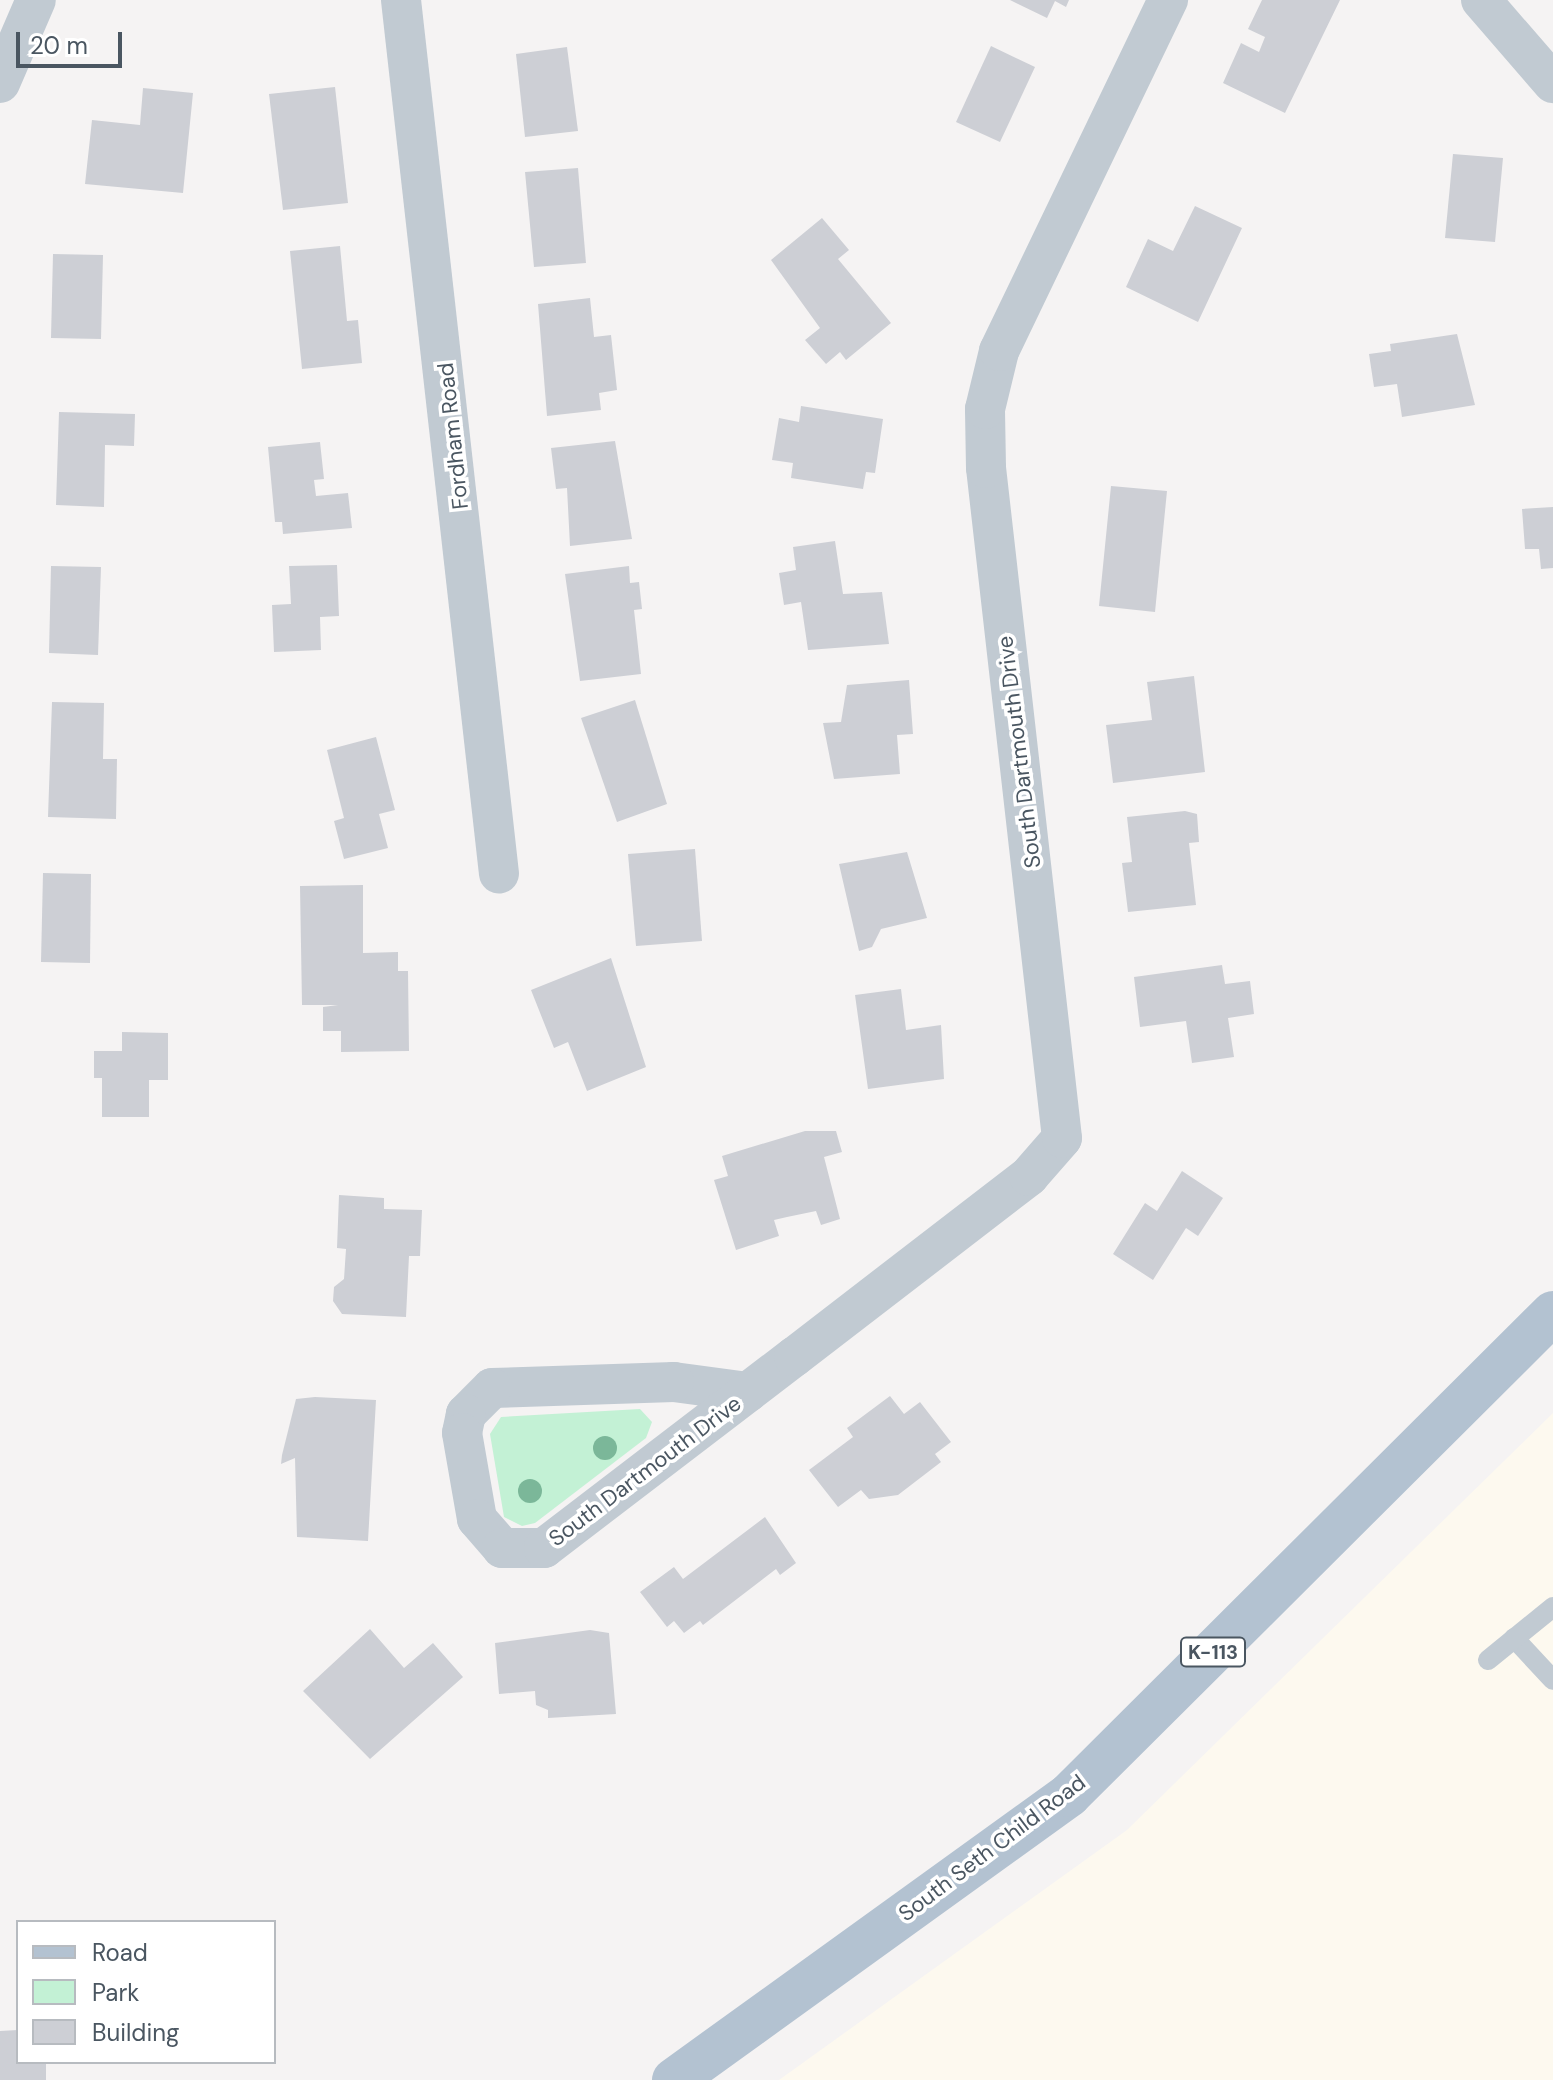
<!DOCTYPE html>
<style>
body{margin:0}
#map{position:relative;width:1553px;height:2080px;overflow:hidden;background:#f5f3f3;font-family:"DM Sans",sans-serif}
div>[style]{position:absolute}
.commercial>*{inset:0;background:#fdf9ef}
.green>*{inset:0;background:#c3f1d5}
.building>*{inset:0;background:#cdcfd5}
.service>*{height:20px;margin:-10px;padding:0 10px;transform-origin:10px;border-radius:10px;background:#c1cad2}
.minor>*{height:40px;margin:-20px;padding:0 20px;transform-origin:20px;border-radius:20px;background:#c1cad2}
.primary>*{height:44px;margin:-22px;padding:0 22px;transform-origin:22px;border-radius:22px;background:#b3c2d1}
.trees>*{width:24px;height:24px;margin:-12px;border-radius:50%;background:#7bb799}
span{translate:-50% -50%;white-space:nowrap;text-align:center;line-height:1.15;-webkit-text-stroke:7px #fff;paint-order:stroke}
.shield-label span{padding:2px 6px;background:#fff;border:2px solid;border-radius:6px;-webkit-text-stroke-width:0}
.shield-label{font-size:20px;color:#4a5661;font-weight:700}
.street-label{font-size:22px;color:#4a5661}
.legend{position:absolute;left:16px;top:1920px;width:260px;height:144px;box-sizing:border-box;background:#fff;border:2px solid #b7bbc0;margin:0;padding:10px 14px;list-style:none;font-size:24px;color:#4a5661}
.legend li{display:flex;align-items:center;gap:16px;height:40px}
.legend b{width:40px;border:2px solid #b7bbc0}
.scale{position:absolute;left:16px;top:32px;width:106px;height:36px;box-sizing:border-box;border:4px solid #4a5661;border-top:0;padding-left:10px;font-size:24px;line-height:28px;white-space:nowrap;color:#4a5661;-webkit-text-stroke:6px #fff;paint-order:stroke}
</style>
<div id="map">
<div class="commercial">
<div style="clip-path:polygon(1553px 1413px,1553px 2080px,779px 2080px,1127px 1830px)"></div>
</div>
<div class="green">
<div style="clip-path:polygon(640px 1409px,652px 1422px,646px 1438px,535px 1523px,522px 1526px,504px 1517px,490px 1434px,501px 1417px)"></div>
</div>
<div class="building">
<div style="clip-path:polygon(1010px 0,1069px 0,1066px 7px,1055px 1px,1047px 18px)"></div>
<div style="clip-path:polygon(1262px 0,1340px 0,1285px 113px,1223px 83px,1241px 43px,1259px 52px,1265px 37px,1248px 29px)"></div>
<div style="clip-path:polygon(991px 46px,1035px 67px,1000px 142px,956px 122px)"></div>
<div style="clip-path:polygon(567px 47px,578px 131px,525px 137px,516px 54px)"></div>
<div style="clip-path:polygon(335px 87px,348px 203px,283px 210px,269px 94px)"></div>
<div style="clip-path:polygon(143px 88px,193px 93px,183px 193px,85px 184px,92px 120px,140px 125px)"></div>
<div style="clip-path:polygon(1453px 154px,1503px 158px,1495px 242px,1445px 238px)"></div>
<div style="clip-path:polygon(578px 168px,586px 263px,534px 267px,525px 172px)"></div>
<div style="clip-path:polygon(1195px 206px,1242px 228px,1198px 322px,1126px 287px,1148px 239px,1173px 251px)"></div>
<div style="clip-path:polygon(822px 218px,849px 250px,838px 259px,891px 323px,846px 360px,840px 352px,826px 364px,805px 340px,820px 328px,771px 260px)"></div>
<div style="clip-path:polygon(340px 246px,347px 321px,358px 320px,362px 363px,302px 369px,290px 251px)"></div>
<div style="clip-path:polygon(53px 254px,103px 255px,101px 339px,51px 338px)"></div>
<div style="clip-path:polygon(590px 298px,594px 337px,611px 335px,617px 390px,599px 393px,601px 410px,547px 416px,538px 304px)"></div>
<div style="clip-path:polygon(1457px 334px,1475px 405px,1402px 417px,1397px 384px,1374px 387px,1369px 354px,1391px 351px,1390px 344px)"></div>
<div style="clip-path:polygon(801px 406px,883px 419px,875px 473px,866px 472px,863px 489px,791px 478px,793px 463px,772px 460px,779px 418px,799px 422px)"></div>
<div style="clip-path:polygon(59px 412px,135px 414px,134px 446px,105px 445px,104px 507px,56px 505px)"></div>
<div style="clip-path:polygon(615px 441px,632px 539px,570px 546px,567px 488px,556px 489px,551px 448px)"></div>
<div style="clip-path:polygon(320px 442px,324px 479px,314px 480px,316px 496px,348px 493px,352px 528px,283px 534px,282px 522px,275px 522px,268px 447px)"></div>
<div style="clip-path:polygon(1111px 486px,1167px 491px,1155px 612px,1099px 606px)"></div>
<div style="clip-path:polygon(1553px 507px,1553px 568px,1541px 569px,1539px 549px,1525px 549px,1522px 509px)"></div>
<div style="clip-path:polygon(835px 541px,843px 594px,882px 592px,889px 644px,808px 650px,801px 602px,784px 605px,779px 573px,796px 570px,793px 547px)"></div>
<div style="clip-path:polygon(337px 565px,339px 616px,320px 617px,321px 650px,274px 652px,272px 605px,291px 604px,289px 566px)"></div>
<div style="clip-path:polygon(51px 566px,101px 567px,98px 655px,49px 653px)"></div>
<div style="clip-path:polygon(629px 566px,630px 583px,639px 582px,642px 609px,634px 610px,641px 674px,580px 681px,565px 574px)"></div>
<div style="clip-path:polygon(1194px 676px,1205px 772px,1113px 783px,1106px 725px,1152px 720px,1147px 682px)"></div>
<div style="clip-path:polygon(909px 680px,913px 734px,897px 735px,900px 774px,834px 779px,823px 723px,841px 722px,847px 685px)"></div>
<div style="clip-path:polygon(635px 700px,667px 804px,617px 822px,581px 718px)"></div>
<div style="clip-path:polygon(52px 702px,104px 703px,103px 759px,117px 759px,116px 819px,48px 817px)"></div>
<div style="clip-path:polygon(376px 737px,395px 810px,379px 814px,388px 848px,344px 859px,334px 821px,344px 818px,327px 750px)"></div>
<div style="clip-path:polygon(1185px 811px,1197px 814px,1199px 842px,1189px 843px,1196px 905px,1128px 912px,1122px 863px,1132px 862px,1127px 817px)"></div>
<div style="clip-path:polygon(695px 849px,702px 941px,636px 946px,628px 854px)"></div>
<div style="clip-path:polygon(907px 852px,927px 918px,881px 929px,872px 947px,859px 951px,839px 864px)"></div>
<div style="clip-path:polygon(43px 873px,91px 874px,90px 963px,41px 962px)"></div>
<div style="clip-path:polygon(363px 885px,363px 953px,398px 952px,398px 971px,408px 971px,409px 1051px,341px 1052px,341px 1031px,323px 1031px,323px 1007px,338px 1005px,302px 1005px,300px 886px)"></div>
<div style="clip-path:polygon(611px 958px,646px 1067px,587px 1091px,568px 1042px,554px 1048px,531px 990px)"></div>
<div style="clip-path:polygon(1222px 965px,1225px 984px,1250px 981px,1254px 1014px,1228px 1018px,1234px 1057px,1192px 1063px,1186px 1021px,1140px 1027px,1134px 977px)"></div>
<div style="clip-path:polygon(901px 989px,906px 1030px,941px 1025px,944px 1079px,868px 1089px,855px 995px)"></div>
<div style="clip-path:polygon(122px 1032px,168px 1033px,168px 1080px,149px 1080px,149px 1117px,102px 1117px,102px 1078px,94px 1078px,94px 1051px,122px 1051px)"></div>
<div style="clip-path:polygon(805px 1131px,836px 1131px,842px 1152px,824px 1157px,840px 1219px,821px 1225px,816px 1211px,787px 1217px,774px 1220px,779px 1236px,736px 1250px,714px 1180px,728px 1176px,722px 1156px)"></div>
<div style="clip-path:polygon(1182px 1171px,1223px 1198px,1198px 1236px,1186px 1228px,1153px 1280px,1113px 1254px,1145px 1203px,1157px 1211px)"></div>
<div style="clip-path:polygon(339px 1195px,384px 1198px,384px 1209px,422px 1210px,420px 1256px,409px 1256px,406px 1317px,342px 1314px,333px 1301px,334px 1287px,344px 1279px,346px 1249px,337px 1248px)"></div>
<div style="clip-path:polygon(890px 1396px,904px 1414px,920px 1402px,951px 1442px,935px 1454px,941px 1462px,898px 1495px,869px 1499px,861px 1490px,838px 1507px,809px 1470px,853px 1437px,847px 1428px)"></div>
<div style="clip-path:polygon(315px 1397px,376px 1400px,368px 1541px,297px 1537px,295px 1458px,281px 1464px,282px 1455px,296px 1399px)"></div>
<div style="clip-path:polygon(765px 1517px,796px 1563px,780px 1575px,776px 1569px,703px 1625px,700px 1621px,684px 1633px,674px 1621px,667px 1627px,640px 1592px,674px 1567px,683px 1579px)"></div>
<div style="clip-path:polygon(370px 1629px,404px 1668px,433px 1643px,463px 1677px,370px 1759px,303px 1691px)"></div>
<div style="clip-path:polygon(590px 1630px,609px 1633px,616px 1714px,548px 1718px,548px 1710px,536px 1705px,535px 1691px,499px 1694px,495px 1643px)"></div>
<div style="clip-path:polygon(18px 2030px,18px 2062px,46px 2062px,46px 2080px,0 2080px,0 2031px)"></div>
</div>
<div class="service">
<div style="left:1514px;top:1638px;width:57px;rotate:47.1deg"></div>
<div style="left:1488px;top:1660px;width:84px;rotate:-39.2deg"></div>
</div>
<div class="minor">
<div style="left:401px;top:0;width:879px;rotate:83.6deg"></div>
<div style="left:1481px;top:0;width:110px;rotate:49.1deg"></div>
<div style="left:0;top:83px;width:90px;rotate:-66.6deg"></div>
<div style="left:748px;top:1392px;width:75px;rotate:-172.3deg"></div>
<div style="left:674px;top:1382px;width:182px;rotate:178.1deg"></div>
<div style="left:492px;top:1388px;width:37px;rotate:135deg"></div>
<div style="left:466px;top:1414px;width:19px;rotate:102deg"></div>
<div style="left:462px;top:1433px;width:87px;rotate:80.1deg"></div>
<div style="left:477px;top:1519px;width:38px;rotate:49deg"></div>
<div style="left:502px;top:1548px;width:42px"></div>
<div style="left:544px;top:1548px;width:315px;rotate:-37.4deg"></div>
<div style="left:794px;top:1357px;width:297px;rotate:-37.6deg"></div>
<div style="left:1029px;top:1176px;width:50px;rotate:-49deg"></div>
<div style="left:1062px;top:1138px;width:674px;rotate:-96.47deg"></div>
<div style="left:986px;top:468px;width:59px;rotate:-91deg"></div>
<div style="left:985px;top:409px;width:60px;rotate:-76.4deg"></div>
<div style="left:999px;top:351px;width:390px;rotate:-64.3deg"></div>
</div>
<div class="primary">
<div style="left:674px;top:2080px;width:487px;rotate:-35.8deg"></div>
<div style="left:1069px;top:1795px;width:683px;rotate:-44.88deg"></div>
</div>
<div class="trees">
<div style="left:605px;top:1448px"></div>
<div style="left:530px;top:1491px"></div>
</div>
<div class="shield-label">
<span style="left:1213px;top:1652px">K-113</span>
</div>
<div class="street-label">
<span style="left:453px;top:436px;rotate:-96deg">Fordham Road</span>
<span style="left:1019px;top:752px;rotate:-97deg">South Dartmouth Drive</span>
<span style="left:645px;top:1471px;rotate:-37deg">South Dartmouth Drive</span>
<span style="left:992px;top:1848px;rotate:-37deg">South Seth Child Road</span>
</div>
<ul class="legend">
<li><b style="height:10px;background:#b3c2d1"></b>Road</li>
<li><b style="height:22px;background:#c3f1d5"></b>Park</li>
<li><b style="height:22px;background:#cdcfd5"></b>Building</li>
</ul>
<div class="scale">20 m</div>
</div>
